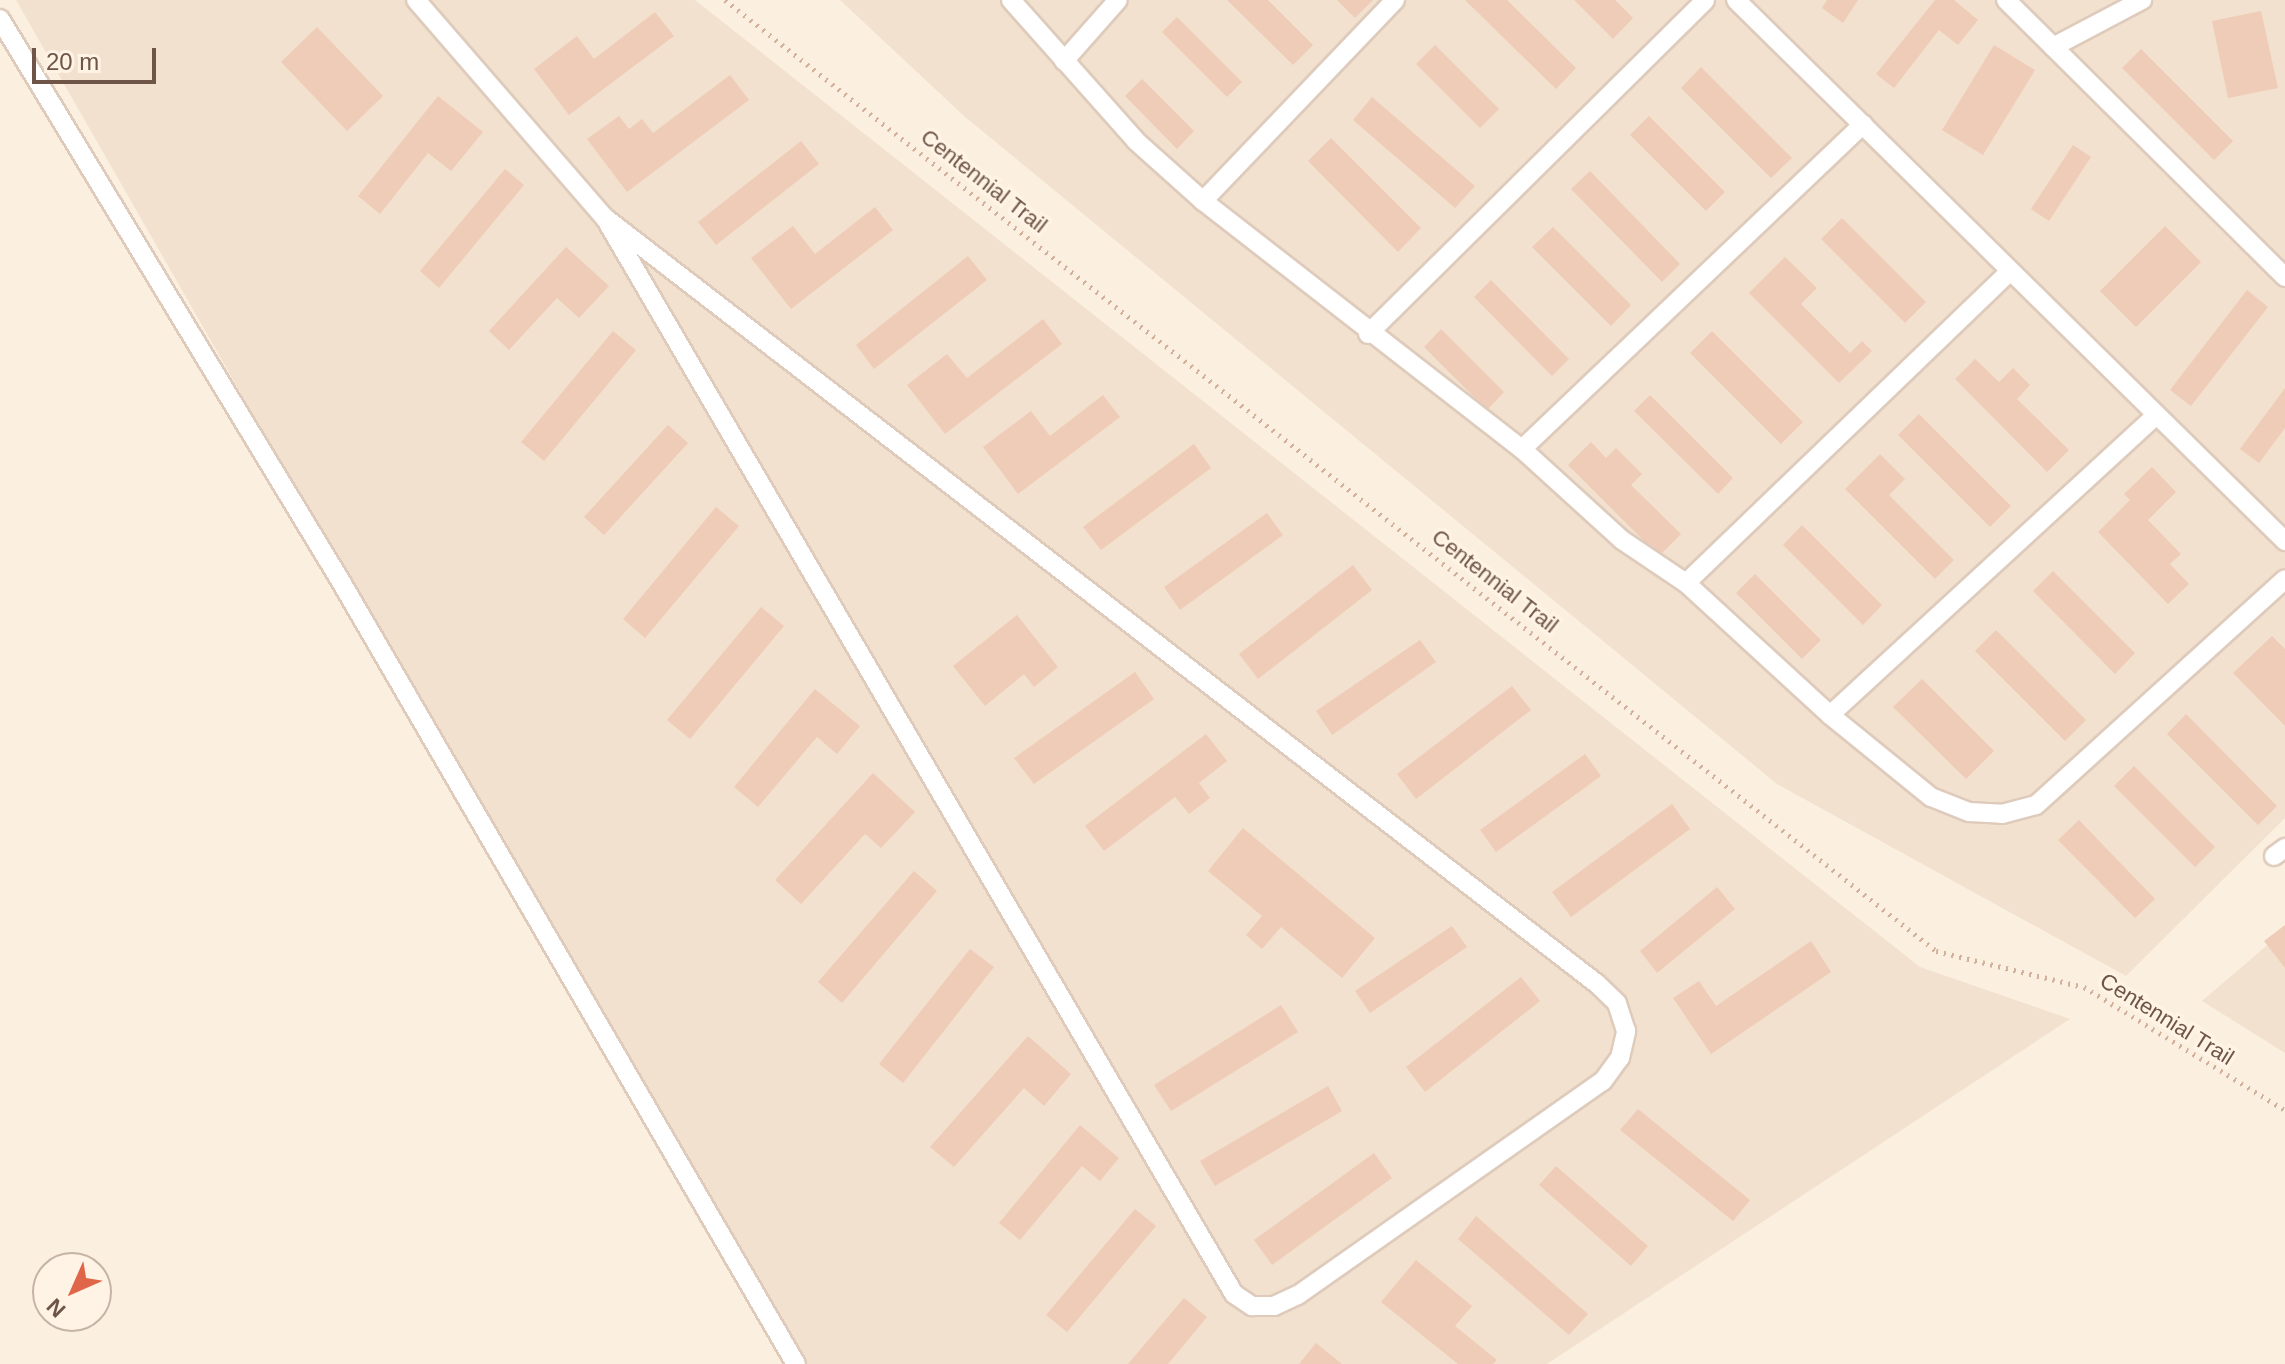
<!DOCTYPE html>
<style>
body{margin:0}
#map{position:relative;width:2285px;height:1364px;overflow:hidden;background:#fbefdf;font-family:Arial,sans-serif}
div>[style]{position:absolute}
.residential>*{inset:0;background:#f2e1ce}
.building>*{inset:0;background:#efccb8}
.path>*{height:5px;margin-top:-2.5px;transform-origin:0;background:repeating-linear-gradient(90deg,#d3b09c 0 2px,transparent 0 8px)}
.roads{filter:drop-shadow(2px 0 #decbbc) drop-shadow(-2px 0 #decbbc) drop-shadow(0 2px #decbbc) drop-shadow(0 -2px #decbbc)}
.service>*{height:18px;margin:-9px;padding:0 9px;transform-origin:9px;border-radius:9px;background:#fff}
span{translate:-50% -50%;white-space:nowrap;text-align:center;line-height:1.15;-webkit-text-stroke:7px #fef3e5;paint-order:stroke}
.street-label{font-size:22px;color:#6f5548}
.north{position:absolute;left:32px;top:1252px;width:80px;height:80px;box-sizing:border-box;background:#fef3e5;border:2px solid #c5b4a6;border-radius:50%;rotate:225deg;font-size:22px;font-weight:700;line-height:32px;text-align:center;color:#6f5548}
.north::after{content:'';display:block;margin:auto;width:28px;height:36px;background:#e06649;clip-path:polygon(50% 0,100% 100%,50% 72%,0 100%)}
.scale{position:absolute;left:32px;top:48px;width:124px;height:36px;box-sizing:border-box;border:4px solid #6f5548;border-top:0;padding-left:10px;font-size:24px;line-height:28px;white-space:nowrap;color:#6f5548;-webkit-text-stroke:6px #fef3e5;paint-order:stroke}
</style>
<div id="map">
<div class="residential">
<div style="clip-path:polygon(16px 0,695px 0,1920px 967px,2070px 1019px,1547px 1364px,796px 1364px)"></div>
<div style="clip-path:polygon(840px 0,2285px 0,2285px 818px,2126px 976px,1777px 784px,964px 116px)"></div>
<div style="clip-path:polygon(2285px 930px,2285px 1053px,2202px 1001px)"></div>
</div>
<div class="building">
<div style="clip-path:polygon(1227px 0,1268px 0,1313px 45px,1293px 65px)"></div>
<div style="clip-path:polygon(1337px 0,1373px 0,1355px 18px)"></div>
<div style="clip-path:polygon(1465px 0,1507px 0,1576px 68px,1556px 89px)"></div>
<div style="clip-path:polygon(1574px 0,1615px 0,1633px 18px,1613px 39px)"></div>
<div style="clip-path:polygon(1827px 0,1858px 0,1843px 23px,1822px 8px)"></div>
<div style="clip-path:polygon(1935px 0,1954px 0,1978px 20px,1958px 45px,1939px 30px,1894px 88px,1876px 74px)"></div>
<div style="clip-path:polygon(2261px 11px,2278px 88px,2228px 98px,2212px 21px)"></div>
<div style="clip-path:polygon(655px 12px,674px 36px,569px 115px,534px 69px,577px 36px,594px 59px)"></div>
<div style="clip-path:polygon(1177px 17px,1242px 82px,1227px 97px,1162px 32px)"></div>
<div style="clip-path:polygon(317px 27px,383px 96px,347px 131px,281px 62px)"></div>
<div style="clip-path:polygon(1435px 45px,1499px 109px,1480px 128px,1416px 64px)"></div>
<div style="clip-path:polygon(1994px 45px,2035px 70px,1983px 155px,1942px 130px)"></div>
<div style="clip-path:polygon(2141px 49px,2233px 141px,2214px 160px,2122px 68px)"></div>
<div style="clip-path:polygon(1701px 67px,1792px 158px,1771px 178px,1681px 88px)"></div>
<div style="clip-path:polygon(730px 75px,749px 100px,627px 192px,587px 139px,619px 116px,629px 129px,642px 119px,653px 133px)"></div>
<div style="clip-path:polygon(1142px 79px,1194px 131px,1177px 149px,1125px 96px)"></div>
<div style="clip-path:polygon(438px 96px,483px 132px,451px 171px,428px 153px,380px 214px,358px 196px)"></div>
<div style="clip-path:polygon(1372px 97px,1475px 186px,1455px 208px,1353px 120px)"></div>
<div style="clip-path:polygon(1649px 116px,1725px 192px,1706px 211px,1630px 135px)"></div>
<div style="clip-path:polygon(1331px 138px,1421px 228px,1398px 252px,1308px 161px)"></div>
<div style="clip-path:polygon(801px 141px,819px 164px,716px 245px,698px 222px)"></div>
<div style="clip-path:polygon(2073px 145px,2091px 157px,2049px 221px,2031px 209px)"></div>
<div style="clip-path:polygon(505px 169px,524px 185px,439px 288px,420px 271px)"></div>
<div style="clip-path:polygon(1590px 171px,1680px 264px,1662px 282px,1571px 189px)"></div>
<div style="clip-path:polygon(875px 207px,893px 230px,791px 309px,751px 258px,793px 226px,815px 254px)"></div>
<div style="clip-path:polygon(1842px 218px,1926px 302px,1905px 323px,1821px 239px)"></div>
<div style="clip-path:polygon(2165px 226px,2201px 262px,2136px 327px,2100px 291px)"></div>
<div style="clip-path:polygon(1553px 227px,1631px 305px,1611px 326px,1532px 247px)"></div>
<div style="clip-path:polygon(566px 247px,609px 286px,579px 318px,557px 298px,509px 350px,489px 331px)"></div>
<div style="clip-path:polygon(968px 256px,987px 280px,874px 369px,856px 345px)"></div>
<div style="clip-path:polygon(1785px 257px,1817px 288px,1801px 304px,1850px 353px,1862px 341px,1872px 351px,1839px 383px,1749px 293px)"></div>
<div style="clip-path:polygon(1491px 280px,1569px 359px,1552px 376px,1474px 297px)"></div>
<div style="clip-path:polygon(2247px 290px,2268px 307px,2191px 406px,2170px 390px)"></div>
<div style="clip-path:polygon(1043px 319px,1062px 344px,945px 434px,907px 385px,947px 354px,967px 378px)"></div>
<div style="clip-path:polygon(1441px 329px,1504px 392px,1487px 410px,1424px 347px)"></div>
<div style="clip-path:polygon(613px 331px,636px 350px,544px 461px,521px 442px)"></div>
<div style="clip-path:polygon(1712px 331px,1803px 422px,1781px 444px,1690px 353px)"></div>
<div style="clip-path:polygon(1975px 359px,1999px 382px,2013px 368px,2030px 385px,2017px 399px,2069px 450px,2047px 472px,1955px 379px)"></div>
<div style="clip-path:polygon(2285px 388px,2285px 428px,2259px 463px,2240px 449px)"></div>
<div style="clip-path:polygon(1103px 395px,1120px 417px,1018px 494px,983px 447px,1031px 411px,1050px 436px)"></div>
<div style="clip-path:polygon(1650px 395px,1733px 478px,1718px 494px,1634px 411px)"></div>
<div style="clip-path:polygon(1919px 414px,2011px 506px,1990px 527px,1898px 435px)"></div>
<div style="clip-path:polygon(668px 425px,688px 443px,604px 535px,584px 517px)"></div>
<div style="clip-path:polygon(1591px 442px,1606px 458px,1616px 448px,1642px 474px,1631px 485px,1681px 534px,1659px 556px,1568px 465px)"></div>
<div style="clip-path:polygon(1194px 444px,1211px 468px,1101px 550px,1083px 527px)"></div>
<div style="clip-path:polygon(1880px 454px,1905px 479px,1889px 495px,1954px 560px,1935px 579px,1845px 489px)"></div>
<div style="clip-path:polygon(2152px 467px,2176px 492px,2148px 520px,2181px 554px,2170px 564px,2189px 584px,2168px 604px,2098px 532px,2130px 500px,2124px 494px)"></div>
<div style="clip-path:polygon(716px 507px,739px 526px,645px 638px,623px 619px)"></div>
<div style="clip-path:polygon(1267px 513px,1283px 535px,1180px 610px,1164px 587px)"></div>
<div style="clip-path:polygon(1802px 525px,1882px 605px,1863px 625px,1783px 545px)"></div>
<div style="clip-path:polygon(1353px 565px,1372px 590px,1258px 679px,1239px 654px)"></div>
<div style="clip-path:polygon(2053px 571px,2135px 653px,2115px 674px,2033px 591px)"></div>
<div style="clip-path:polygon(1755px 574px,1821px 640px,1802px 659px,1736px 593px)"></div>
<div style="clip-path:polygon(761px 607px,784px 626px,690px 739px,667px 720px)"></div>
<div style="clip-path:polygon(1017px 615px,1058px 667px,1034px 687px,1024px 674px,985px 706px,953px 666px)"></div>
<div style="clip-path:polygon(1996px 630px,2086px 720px,2065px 741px,1975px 651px)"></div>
<div style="clip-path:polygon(2272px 636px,2285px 649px,2285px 726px,2233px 673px)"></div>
<div style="clip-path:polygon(1420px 640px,1436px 662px,1332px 735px,1316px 711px)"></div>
<div style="clip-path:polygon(1135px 672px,1154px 699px,1034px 784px,1014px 758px)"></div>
<div style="clip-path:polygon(1922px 679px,1994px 751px,1966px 779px,1893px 707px)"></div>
<div style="clip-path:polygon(1512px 686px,1531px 710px,1416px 799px,1397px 774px)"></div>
<div style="clip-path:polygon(815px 689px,860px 726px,837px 754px,817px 737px,758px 807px,734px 787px)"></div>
<div style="clip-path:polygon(2186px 714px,2277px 806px,2258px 825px,2167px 734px)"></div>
<div style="clip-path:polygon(1206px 734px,1227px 761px,1199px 783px,1210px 798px,1189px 814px,1175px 797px,1104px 851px,1085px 826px)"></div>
<div style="clip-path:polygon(1585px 754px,1601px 776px,1496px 852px,1480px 830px)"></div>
<div style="clip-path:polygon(2134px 766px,2215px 847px,2195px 867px,2114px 786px)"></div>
<div style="clip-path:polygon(873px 773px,915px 812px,881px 848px,865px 834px,801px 904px,775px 880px)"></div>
<div style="clip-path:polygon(1672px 804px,1690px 829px,1571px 917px,1552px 892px)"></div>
<div style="clip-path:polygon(2079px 820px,2155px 899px,2135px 918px,2058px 840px)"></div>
<div style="clip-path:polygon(1243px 828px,1375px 938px,1342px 978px,1281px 927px,1262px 949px,1246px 935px,1262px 916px,1208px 871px)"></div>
<div style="clip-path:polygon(914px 871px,937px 891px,842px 1003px,818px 982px)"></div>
<div style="clip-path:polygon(1717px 887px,1735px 909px,1657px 973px,1640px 951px)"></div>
<div style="clip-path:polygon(2285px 925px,2285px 968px,2264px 941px)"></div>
<div style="clip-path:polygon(1452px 926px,1467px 947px,1370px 1013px,1355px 991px)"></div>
<div style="clip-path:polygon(1811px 941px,1831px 972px,1711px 1054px,1673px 998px,1699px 981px,1716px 1006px)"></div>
<div style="clip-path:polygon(970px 949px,994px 967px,903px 1083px,879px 1064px)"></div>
<div style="clip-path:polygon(1521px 977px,1540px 1001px,1425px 1092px,1406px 1067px)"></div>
<div style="clip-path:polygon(1281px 1005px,1298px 1032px,1171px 1111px,1154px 1085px)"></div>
<div style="clip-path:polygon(1028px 1036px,1071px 1074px,1044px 1106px,1024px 1088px,954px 1167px,930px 1147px)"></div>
<div style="clip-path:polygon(1328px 1086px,1342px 1111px,1215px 1186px,1200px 1161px)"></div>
<div style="clip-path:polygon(1638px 1109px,1750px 1200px,1733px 1221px,1620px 1130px)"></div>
<div style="clip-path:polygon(1080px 1125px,1119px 1158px,1100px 1181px,1082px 1166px,1020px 1240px,999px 1223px)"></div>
<div style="clip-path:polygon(1374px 1153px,1392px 1178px,1272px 1265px,1254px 1240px)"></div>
<div style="clip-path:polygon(1556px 1166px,1648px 1246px,1631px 1266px,1539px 1185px)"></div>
<div style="clip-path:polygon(1135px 1209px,1156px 1226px,1067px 1332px,1046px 1315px)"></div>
<div style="clip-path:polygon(1476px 1216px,1588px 1314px,1569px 1335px,1458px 1239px)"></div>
<div style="clip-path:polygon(1416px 1260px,1472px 1306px,1455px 1326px,1497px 1360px,1493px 1364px,1458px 1364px,1381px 1302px)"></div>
<div style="clip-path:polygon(1184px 1298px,1207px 1317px,1168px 1364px,1128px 1364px)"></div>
<div style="clip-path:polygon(1316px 1343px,1342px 1364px,1299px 1364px)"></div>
</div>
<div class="path">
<div style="left:725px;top:0;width:1540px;rotate:38.14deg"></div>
<div style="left:1936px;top:951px;width:152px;rotate:13.7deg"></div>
<div style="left:2084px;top:987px;width:236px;rotate:31.5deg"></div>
</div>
<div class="roads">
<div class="service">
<div style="left:416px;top:0;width:289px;rotate:49.1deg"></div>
<div style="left:605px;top:218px;width:1246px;rotate:59.69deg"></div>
<div style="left:1234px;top:1294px;width:22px;rotate:34deg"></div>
<div style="left:1252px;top:1306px;width:22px"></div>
<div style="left:1274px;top:1306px;width:26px;rotate:-25deg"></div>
<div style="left:1298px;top:1295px;width:373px;rotate:-35.1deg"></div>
<div style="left:1603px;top:1081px;width:29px;rotate:-54deg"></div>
<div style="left:1620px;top:1058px;width:28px;rotate:-77deg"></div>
<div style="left:1626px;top:1031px;width:29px;rotate:-108deg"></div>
<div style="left:1617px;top:1003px;width:29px;rotate:-136deg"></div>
<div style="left:1596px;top:983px;width:1252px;rotate:-142.33deg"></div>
<div style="left:1011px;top:0;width:188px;rotate:48.4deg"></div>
<div style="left:1136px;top:141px;width:90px;rotate:41.8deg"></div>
<div style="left:1203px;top:201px;width:404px;rotate:37.9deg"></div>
<div style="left:1522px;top:449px;width:135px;rotate:42.3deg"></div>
<div style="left:1622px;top:540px;width:77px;rotate:33.9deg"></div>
<div style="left:1686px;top:583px;width:195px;rotate:42.5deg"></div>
<div style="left:1830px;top:715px;width:130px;rotate:39.1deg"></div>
<div style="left:1931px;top:797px;width:41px;rotate:21.5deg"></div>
<div style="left:1969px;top:812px;width:33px;rotate:3deg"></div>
<div style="left:2002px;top:814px;width:35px;rotate:-15deg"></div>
<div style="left:2036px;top:805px;width:336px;rotate:-42.2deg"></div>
<div style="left:1736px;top:0;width:771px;rotate:44.58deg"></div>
<div style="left:2006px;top:0;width:393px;rotate:44.8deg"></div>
<div style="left:0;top:19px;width:656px;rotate:58.78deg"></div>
<div style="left:340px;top:580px;width:907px;rotate:59.82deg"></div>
<div style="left:2053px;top:47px;width:101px;rotate:-27.8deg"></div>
<div style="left:1064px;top:61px;width:81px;rotate:-48.5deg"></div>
<div style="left:1203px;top:201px;width:278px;rotate:-46.3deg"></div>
<div style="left:1368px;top:334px;width:474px;rotate:-44.7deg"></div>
<div style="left:1522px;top:449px;width:471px;rotate:-43.6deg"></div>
<div style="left:1686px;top:583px;width:450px;rotate:-43.9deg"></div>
<div style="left:1830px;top:715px;width:442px;rotate:-42.6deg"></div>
<div style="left:2274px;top:856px;width:14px;rotate:-36deg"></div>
</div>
</div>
<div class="street-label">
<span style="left:984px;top:181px;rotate:38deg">Centennial Trail</span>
<span style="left:1495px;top:581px;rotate:38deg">Centennial Trail</span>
<span style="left:2167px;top:1019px;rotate:32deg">Centennial Trail</span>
</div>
<div class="north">N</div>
<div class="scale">20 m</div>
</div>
